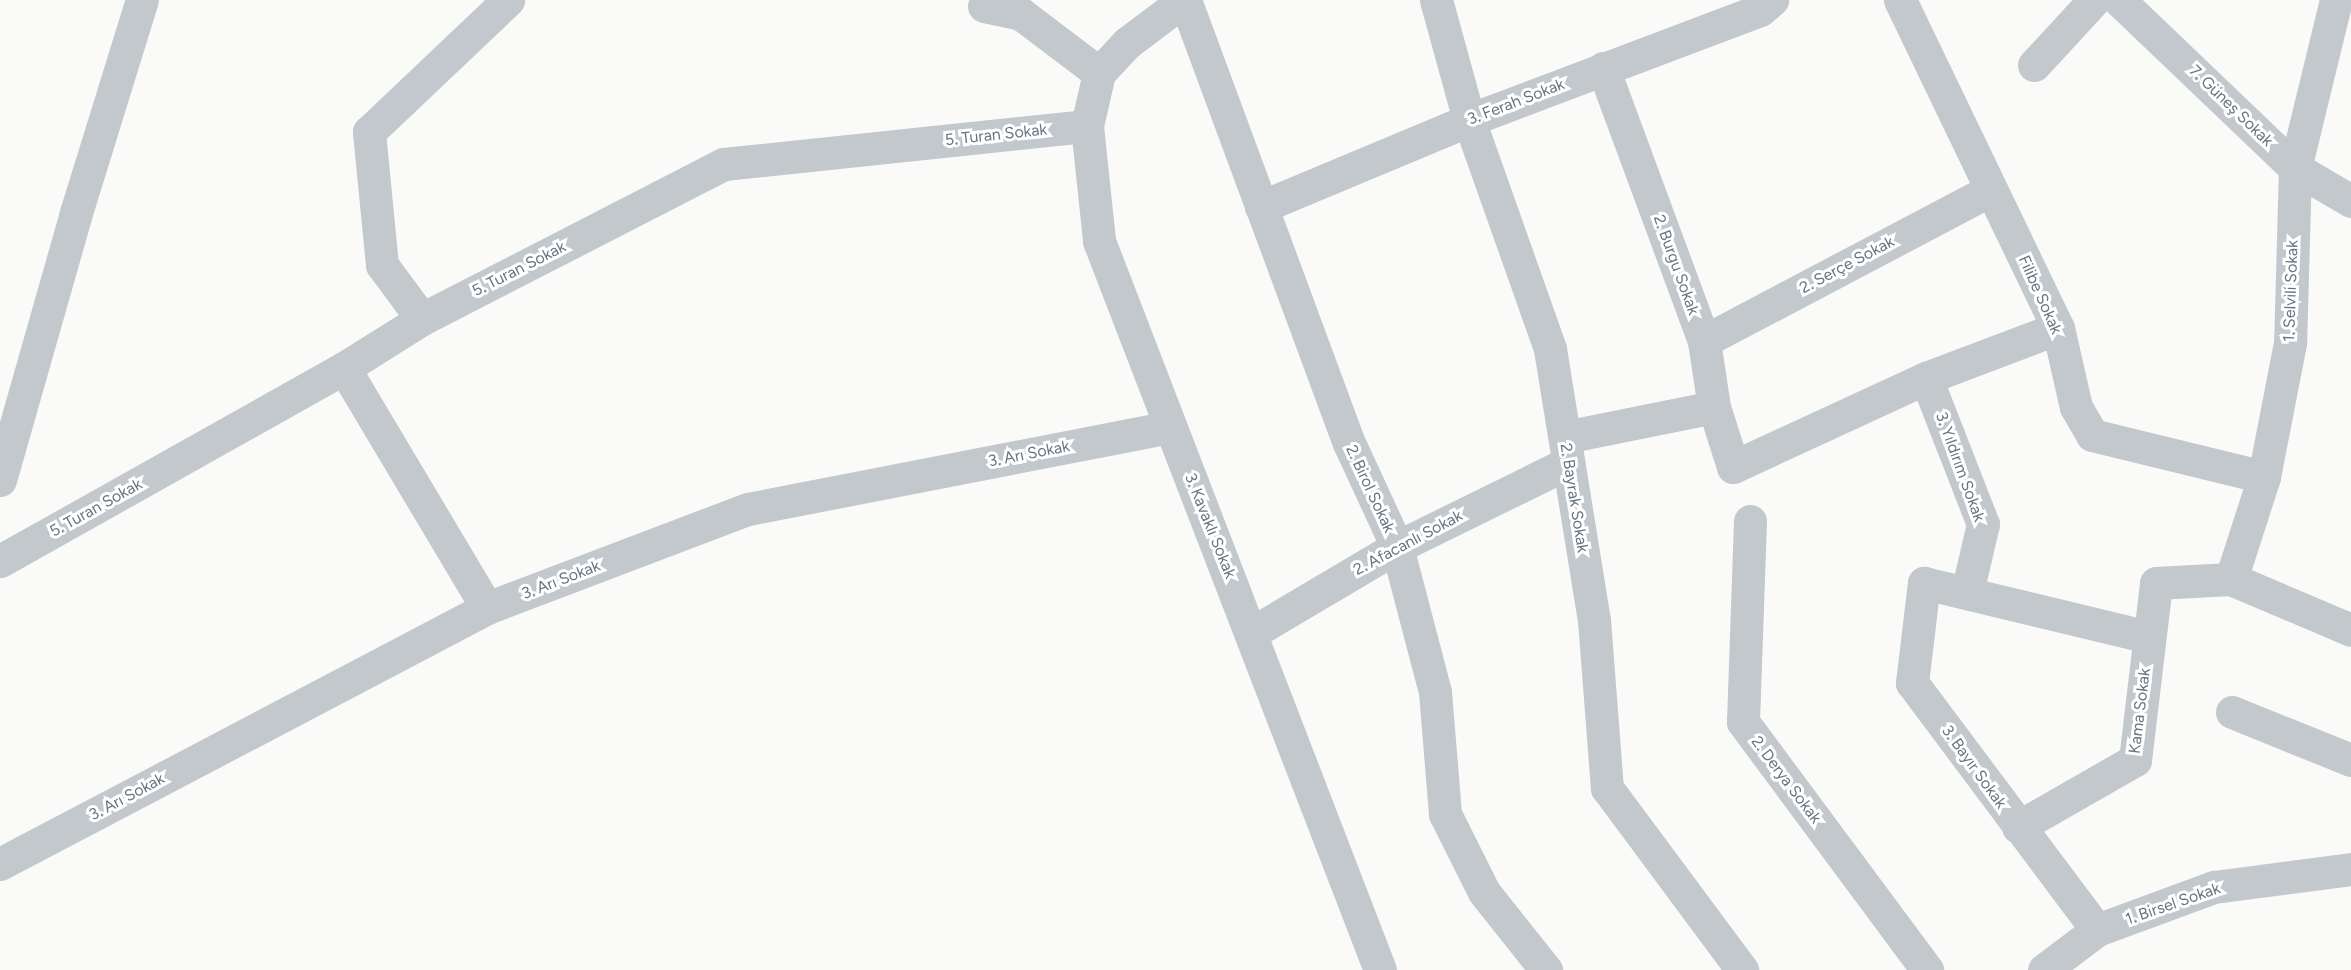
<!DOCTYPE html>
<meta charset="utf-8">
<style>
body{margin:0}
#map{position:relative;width:2351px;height:970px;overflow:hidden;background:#fafaf8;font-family:Figtree,sans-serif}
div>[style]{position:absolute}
.minor>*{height:33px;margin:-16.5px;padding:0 16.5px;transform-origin:16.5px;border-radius:16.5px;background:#c3c8cc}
span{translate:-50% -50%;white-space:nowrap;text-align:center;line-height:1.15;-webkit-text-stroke:6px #fff;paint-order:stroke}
.street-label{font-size:16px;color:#657683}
</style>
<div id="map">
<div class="minor">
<div style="left:1185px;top:0;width:472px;rotate:69.7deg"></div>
<div style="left:1349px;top:443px;width:115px;rotate:65.2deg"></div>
<div style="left:1397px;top:547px;width:150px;rotate:75.3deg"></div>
<div style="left:1435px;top:692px;width:122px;rotate:85.3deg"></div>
<div style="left:1445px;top:814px;width:87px;rotate:63.4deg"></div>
<div style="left:1484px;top:892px;width:100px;rotate:51.5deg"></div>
<div style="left:1436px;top:0;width:124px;rotate:74.6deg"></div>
<div style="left:1469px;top:120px;width:243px;rotate:70.5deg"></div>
<div style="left:1550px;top:349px;width:275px;rotate:80.8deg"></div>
<div style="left:1594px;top:620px;width:169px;rotate:85.6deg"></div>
<div style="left:1607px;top:788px;width:227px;rotate:53.4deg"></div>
<div style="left:1900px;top:0;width:364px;rotate:64.3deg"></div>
<div style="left:2058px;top:328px;width:81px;rotate:77.2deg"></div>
<div style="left:2076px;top:407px;width:32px;rotate:60deg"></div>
<div style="left:2092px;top:435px;width:177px;rotate:13.7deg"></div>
<div style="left:2119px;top:0;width:243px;rotate:43.7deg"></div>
<div style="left:2295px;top:168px;width:65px;rotate:30.5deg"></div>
<div style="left:2336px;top:0;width:173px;rotate:103.7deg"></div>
<div style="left:2295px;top:168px;width:175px;rotate:91.6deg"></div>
<div style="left:2290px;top:343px;width:136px;rotate:101deg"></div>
<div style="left:2264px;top:477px;width:107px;rotate:107.9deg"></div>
<div style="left:2231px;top:579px;width:130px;rotate:23deg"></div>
<div style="left:984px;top:6px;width:38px;rotate:12deg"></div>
<div style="left:1021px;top:14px;width:98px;rotate:37.1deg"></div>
<div style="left:2034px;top:65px;width:88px;rotate:-47.3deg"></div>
<div style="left:1603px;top:68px;width:291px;rotate:69.7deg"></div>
<div style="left:1704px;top:341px;width:67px;rotate:81.4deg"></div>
<div style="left:1714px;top:407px;width:63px;rotate:72.4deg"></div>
<div style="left:1733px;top:467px;width:213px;rotate:-24.8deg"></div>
<div style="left:1926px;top:378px;width:141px;rotate:-20.7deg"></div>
<div style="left:1099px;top:73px;width:54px;rotate:102.8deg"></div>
<div style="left:1087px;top:126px;width:116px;rotate:84deg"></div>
<div style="left:1099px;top:241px;width:781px;rotate:68.92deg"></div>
<div style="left:1099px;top:73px;width:41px;rotate:-47deg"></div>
<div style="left:1127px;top:43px;width:71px;rotate:-37deg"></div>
<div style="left:1261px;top:207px;width:225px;rotate:-22.7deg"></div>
<div style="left:1469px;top:120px;width:311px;rotate:-20.7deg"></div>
<div style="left:1760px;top:10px;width:16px;rotate:-40deg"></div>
<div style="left:422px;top:319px;width:67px;rotate:-126.5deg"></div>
<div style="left:382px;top:265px;width:134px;rotate:-95.6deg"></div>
<div style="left:369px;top:132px;width:192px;rotate:-43.5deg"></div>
<div style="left:1704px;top:341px;width:323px;rotate:-27.8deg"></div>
<div style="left:344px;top:368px;width:279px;rotate:59.2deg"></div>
<div style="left:1926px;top:378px;width:157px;rotate:68.7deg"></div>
<div style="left:1983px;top:524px;width:70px;rotate:103.2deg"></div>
<div style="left:1565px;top:437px;width:152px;rotate:-11.4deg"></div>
<div style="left:0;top:480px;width:274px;rotate:-74.1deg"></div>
<div style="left:75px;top:216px;width:226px;rotate:-72.8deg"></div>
<div style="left:1750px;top:521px;width:201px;rotate:92deg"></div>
<div style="left:1743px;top:722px;width:309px;rotate:53.4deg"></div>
<div style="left:0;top:561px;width:394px;rotate:-29.3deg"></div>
<div style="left:344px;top:368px;width:92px;rotate:-32.1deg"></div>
<div style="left:422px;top:319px;width:339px;rotate:-27.2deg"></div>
<div style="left:724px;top:164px;width:365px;rotate:-6deg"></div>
<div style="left:1253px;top:632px;width:167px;rotate:-30.6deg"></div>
<div style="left:1397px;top:547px;width:191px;rotate:-26.2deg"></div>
<div style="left:2232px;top:712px;width:128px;rotate:22deg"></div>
<div style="left:2018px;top:827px;width:135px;rotate:-29.8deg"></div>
<div style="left:2135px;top:760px;width:178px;rotate:-83.2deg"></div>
<div style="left:2156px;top:583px;width:75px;rotate:-3.1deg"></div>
<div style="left:0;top:864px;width:550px;rotate:-27.73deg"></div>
<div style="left:487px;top:608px;width:279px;rotate:-20.8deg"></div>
<div style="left:748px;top:509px;width:430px;rotate:-11deg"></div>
<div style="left:2097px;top:930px;width:309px;rotate:-126.8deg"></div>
<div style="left:1912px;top:683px;width:101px;rotate:-83.2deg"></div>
<div style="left:1924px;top:583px;width:231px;rotate:13.5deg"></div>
<div style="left:2044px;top:970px;width:66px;rotate:-37deg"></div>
<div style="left:2097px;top:930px;width:125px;rotate:-20.2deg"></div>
<div style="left:2214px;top:887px;width:138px;rotate:-7.5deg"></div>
</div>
<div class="street-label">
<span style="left:1516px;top:102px;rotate:-21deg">3. Ferah Sokak</span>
<span style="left:2231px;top:106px;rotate:44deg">7. Güneş Sokak</span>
<span style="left:996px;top:135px;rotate:-6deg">5. Turan Sokak</span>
<span style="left:1676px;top:265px;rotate:70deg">2. Burgu Sokak</span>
<span style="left:1847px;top:265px;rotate:-28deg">2. Serçe Sokak</span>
<span style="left:519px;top:269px;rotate:-27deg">5. Turan Sokak</span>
<span style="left:2291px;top:291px;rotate:-88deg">1. Selvili Sokak</span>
<span style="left:2040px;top:295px;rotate:66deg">Filibe Sokak</span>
<span style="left:1029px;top:454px;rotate:-11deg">3. Arı Sokak</span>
<span style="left:1960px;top:467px;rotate:70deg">3. Yıldırım Sokak</span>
<span style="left:1370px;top:489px;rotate:65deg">2. Birol Sokak</span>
<span style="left:1574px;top:498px;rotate:81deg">2. Bayrak Sokak</span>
<span style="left:96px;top:508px;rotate:-29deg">5. Turan Sokak</span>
<span style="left:1210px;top:526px;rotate:68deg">3. Kavaklı Sokak</span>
<span style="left:1408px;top:543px;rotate:-28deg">2. Afacanlı Sokak</span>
<span style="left:561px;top:580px;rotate:-21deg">3. Arı Sokak</span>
<span style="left:2140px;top:711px;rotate:-83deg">Kama Sokak</span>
<span style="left:1974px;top:767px;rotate:54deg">3. Bayır Sokak</span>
<span style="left:1786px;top:780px;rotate:53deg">2. Derya Sokak</span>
<span style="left:127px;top:797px;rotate:-28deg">3. Arı Sokak</span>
<span style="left:2173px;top:904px;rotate:-19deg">1. Birsel Sokak</span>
</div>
</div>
